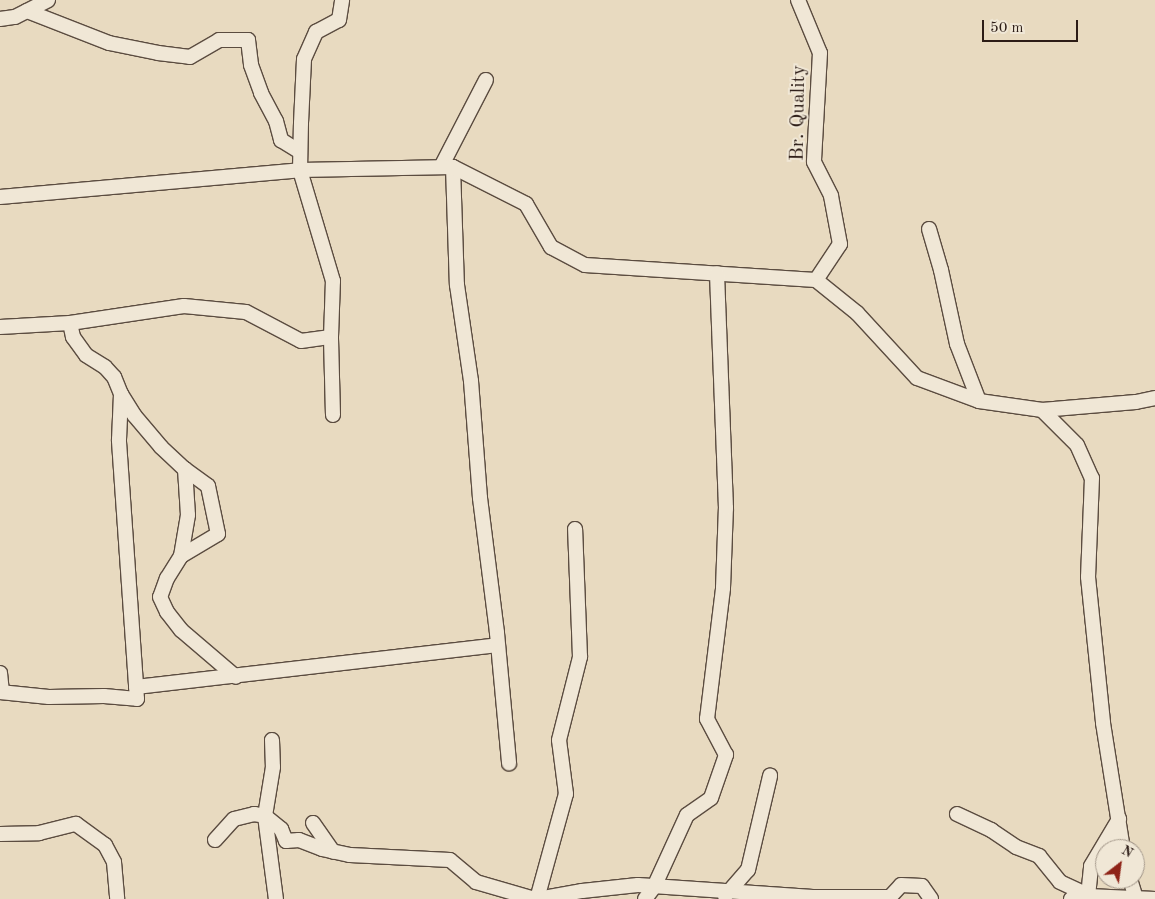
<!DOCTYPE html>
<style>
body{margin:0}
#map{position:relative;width:1155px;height:899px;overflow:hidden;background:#e8dac0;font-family:"Old Standard TT",serif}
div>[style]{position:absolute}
.roads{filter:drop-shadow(1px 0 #5b4c40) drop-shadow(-1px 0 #5b4c40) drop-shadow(0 1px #5b4c40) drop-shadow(0 -1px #5b4c40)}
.street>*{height:14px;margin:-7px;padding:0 7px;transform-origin:7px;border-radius:7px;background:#f0e7d6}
span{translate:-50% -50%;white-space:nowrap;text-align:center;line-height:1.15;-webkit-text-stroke:4px #f0e7d6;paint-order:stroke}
.street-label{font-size:20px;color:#2c1c16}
.north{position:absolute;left:1095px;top:839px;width:50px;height:50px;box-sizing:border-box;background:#f0e7d6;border:1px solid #a29689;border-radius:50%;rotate:30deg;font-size:14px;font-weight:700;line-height:20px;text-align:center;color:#2c1c16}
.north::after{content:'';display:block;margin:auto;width:18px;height:22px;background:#8f2418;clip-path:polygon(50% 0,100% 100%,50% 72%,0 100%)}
.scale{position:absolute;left:982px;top:20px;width:96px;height:22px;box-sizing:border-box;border:2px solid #2c1c16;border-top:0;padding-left:6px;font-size:15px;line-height:18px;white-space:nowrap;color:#2c1c16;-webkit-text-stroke:4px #f0e7d6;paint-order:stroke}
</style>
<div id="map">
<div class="roads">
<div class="street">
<div style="left:798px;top:0;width:57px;rotate:67.5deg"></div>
<div style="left:820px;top:53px;width:109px;rotate:93.2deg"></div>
<div style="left:814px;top:162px;width:38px;rotate:63deg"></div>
<div style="left:831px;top:196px;width:49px;rotate:79.4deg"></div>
<div style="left:840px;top:244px;width:43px;rotate:123.7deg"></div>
<div style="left:27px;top:11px;width:88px;rotate:21.3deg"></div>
<div style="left:109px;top:43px;width:50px;rotate:11.5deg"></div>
<div style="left:158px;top:53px;width:32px;rotate:7deg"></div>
<div style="left:190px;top:57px;width:34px;rotate:-30deg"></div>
<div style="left:219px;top:40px;width:29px"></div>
<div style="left:248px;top:40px;width:25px;rotate:83deg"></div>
<div style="left:251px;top:65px;width:30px;rotate:70deg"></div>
<div style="left:261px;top:93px;width:32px;rotate:62deg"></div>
<div style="left:276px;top:121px;width:20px;rotate:75deg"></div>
<div style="left:281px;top:140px;width:22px;rotate:32deg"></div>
<div style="left:0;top:19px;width:15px;rotate:-8deg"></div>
<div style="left:15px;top:17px;width:37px;rotate:-27deg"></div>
<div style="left:441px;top:167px;width:98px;rotate:-62.7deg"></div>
<div style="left:453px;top:167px;width:118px;rotate:88.1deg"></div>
<div style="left:457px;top:285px;width:97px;rotate:81.7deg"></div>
<div style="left:471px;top:381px;width:117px;rotate:85.6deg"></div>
<div style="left:480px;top:498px;width:136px;rotate:82.8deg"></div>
<div style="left:497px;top:633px;width:131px;rotate:84.7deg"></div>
<div style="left:0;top:197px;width:301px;rotate:-5.1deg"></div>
<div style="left:300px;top:170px;width:153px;rotate:-1.1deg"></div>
<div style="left:453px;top:167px;width:82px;rotate:26.9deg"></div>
<div style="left:526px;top:204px;width:50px;rotate:59.8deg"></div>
<div style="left:551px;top:247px;width:38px;rotate:28deg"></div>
<div style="left:585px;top:265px;width:231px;rotate:3.7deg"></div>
<div style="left:816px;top:280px;width:53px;rotate:38.8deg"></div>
<div style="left:857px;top:313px;width:88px;rotate:47.3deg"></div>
<div style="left:917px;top:378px;width:66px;rotate:20.4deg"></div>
<div style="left:979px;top:401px;width:64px;rotate:8.1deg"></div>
<div style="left:1042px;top:410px;width:94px;rotate:-4.9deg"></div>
<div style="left:1136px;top:402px;width:19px;rotate:-12deg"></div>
<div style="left:929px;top:229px;width:43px;rotate:73.7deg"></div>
<div style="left:941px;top:270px;width:76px;rotate:77.8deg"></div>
<div style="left:957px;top:344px;width:61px;rotate:68.9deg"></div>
<div style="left:0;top:327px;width:70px;rotate:-3.3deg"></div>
<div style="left:70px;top:323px;width:115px;rotate:-8.5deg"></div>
<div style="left:184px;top:306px;width:62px;rotate:5.5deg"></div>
<div style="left:246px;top:312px;width:62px;rotate:27.8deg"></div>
<div style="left:301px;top:341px;width:30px;rotate:-8deg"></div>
<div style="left:121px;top:394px;width:25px;rotate:58deg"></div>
<div style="left:134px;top:415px;width:42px;rotate:49.8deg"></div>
<div style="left:161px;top:447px;width:33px;rotate:43deg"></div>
<div style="left:185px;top:469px;width:46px;rotate:86.3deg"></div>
<div style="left:188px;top:515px;width:42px;rotate:99.7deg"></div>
<div style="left:181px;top:556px;width:26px;rotate:122deg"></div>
<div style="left:167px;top:578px;width:20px;rotate:110deg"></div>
<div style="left:160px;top:597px;width:17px;rotate:65deg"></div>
<div style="left:167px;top:612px;width:23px;rotate:52deg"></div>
<div style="left:181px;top:630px;width:72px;rotate:40.5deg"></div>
<div style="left:1042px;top:410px;width:49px;rotate:45deg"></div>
<div style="left:1077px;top:445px;width:36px;rotate:66deg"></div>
<div style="left:1092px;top:478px;width:99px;rotate:92.3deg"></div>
<div style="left:1088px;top:577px;width:147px;rotate:84.1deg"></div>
<div style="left:1103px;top:723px;width:128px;rotate:81deg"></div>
<div style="left:333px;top:415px;width:78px;rotate:-91.5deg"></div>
<div style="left:331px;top:337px;width:56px;rotate:-88deg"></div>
<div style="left:333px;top:281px;width:116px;rotate:-106.6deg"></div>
<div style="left:300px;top:170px;width:47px;rotate:-88.8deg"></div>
<div style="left:301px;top:123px;width:64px;rotate:-87.3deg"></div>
<div style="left:304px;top:59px;width:30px;rotate:-66deg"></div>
<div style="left:316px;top:32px;width:26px;rotate:-28deg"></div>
<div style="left:339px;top:20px;width:20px;rotate:-81deg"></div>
<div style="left:181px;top:556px;width:43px;rotate:-30.7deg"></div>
<div style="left:218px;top:534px;width:49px;rotate:-101.8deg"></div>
<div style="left:208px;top:486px;width:29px;rotate:-144deg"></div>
<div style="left:0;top:673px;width:19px;rotate:84deg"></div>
<div style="left:136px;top:687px;width:364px;rotate:-6.6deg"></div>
<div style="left:0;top:692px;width:49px;rotate:5.8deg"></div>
<div style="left:49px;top:697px;width:55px;rotate:-1deg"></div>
<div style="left:104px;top:696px;width:33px;rotate:5deg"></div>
<div style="left:137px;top:699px;width:260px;rotate:-94deg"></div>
<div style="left:119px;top:440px;width:46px;rotate:-87.5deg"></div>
<div style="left:121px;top:394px;width:18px;rotate:-112deg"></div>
<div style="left:114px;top:377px;width:13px;rotate:-132deg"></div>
<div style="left:105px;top:367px;width:22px;rotate:-148deg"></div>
<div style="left:86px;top:355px;width:22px;rotate:-126deg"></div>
<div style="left:73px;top:337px;width:14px;rotate:-102deg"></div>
<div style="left:272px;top:740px;width:27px;rotate:88deg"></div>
<div style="left:273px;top:767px;width:50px;rotate:99.3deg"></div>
<div style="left:265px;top:816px;width:84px;rotate:82.5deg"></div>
<div style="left:957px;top:814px;width:38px;rotate:25deg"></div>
<div style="left:991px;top:830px;width:30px;rotate:34deg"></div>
<div style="left:1016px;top:847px;width:25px;rotate:21deg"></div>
<div style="left:1039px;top:856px;width:33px;rotate:51deg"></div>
<div style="left:1060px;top:882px;width:40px;rotate:25deg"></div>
<div style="left:313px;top:823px;width:35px;rotate:55deg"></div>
<div style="left:0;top:834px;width:39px;rotate:-1deg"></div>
<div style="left:39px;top:833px;width:38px;rotate:-14deg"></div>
<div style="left:76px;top:824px;width:36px;rotate:36deg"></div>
<div style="left:105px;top:845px;width:19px;rotate:62deg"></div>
<div style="left:114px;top:862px;width:37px;rotate:85deg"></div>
<div style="left:215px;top:840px;width:28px;rotate:-48deg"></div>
<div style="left:234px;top:819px;width:21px;rotate:-14deg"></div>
<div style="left:254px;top:814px;width:11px;rotate:10deg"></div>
<div style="left:265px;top:816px;width:21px;rotate:39deg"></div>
<div style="left:281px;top:829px;width:13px;rotate:67deg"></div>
<div style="left:286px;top:841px;width:13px;rotate:-4deg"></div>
<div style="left:299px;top:840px;width:25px;rotate:21deg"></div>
<div style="left:322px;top:849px;width:29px;rotate:12deg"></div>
<div style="left:350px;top:855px;width:100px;rotate:2.9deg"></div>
<div style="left:450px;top:860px;width:34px;rotate:40deg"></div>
<div style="left:476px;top:882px;width:61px;rotate:16.1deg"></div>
<div style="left:1130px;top:879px;width:21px;rotate:73deg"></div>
<div style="left:725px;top:896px;width:35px;rotate:-49deg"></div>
<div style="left:748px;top:870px;width:97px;rotate:-76.8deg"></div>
<div style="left:1088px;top:896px;width:30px;rotate:-84deg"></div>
<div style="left:1091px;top:866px;width:55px;rotate:-59.2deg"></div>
<div style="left:537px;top:899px;width:109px;rotate:-74.6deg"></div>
<div style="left:566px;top:794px;width:54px;rotate:-97.4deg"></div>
<div style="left:559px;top:740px;width:86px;rotate:-75.8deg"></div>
<div style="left:580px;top:657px;width:128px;rotate:-92.2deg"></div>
<div style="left:538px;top:899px;width:45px;rotate:-10.3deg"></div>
<div style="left:582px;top:891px;width:56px;rotate:-6.1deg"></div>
<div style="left:638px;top:885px;width:175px;rotate:3.9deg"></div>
<div style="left:813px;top:897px;width:77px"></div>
<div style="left:890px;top:897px;width:16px;rotate:-47deg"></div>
<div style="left:901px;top:885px;width:21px;rotate:3deg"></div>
<div style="left:922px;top:886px;width:16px;rotate:55deg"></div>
<div style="left:645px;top:899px;width:15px;rotate:-53deg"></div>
<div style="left:654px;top:887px;width:79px;rotate:-65.4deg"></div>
<div style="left:687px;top:815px;width:29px;rotate:-35deg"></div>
<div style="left:711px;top:798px;width:46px;rotate:-70.8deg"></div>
<div style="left:726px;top:755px;width:41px;rotate:-117.8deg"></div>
<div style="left:707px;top:719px;width:132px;rotate:-83deg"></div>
<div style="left:723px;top:588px;width:80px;rotate:-87.9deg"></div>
<div style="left:726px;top:508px;width:235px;rotate:-92.2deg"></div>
<div style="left:1071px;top:899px;width:17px;rotate:-10deg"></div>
<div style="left:1088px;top:896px;width:67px;rotate:2.6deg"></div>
</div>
</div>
<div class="street-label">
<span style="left:799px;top:113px;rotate:-89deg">Br. Quality</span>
</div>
<div class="north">N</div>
<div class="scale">50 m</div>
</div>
